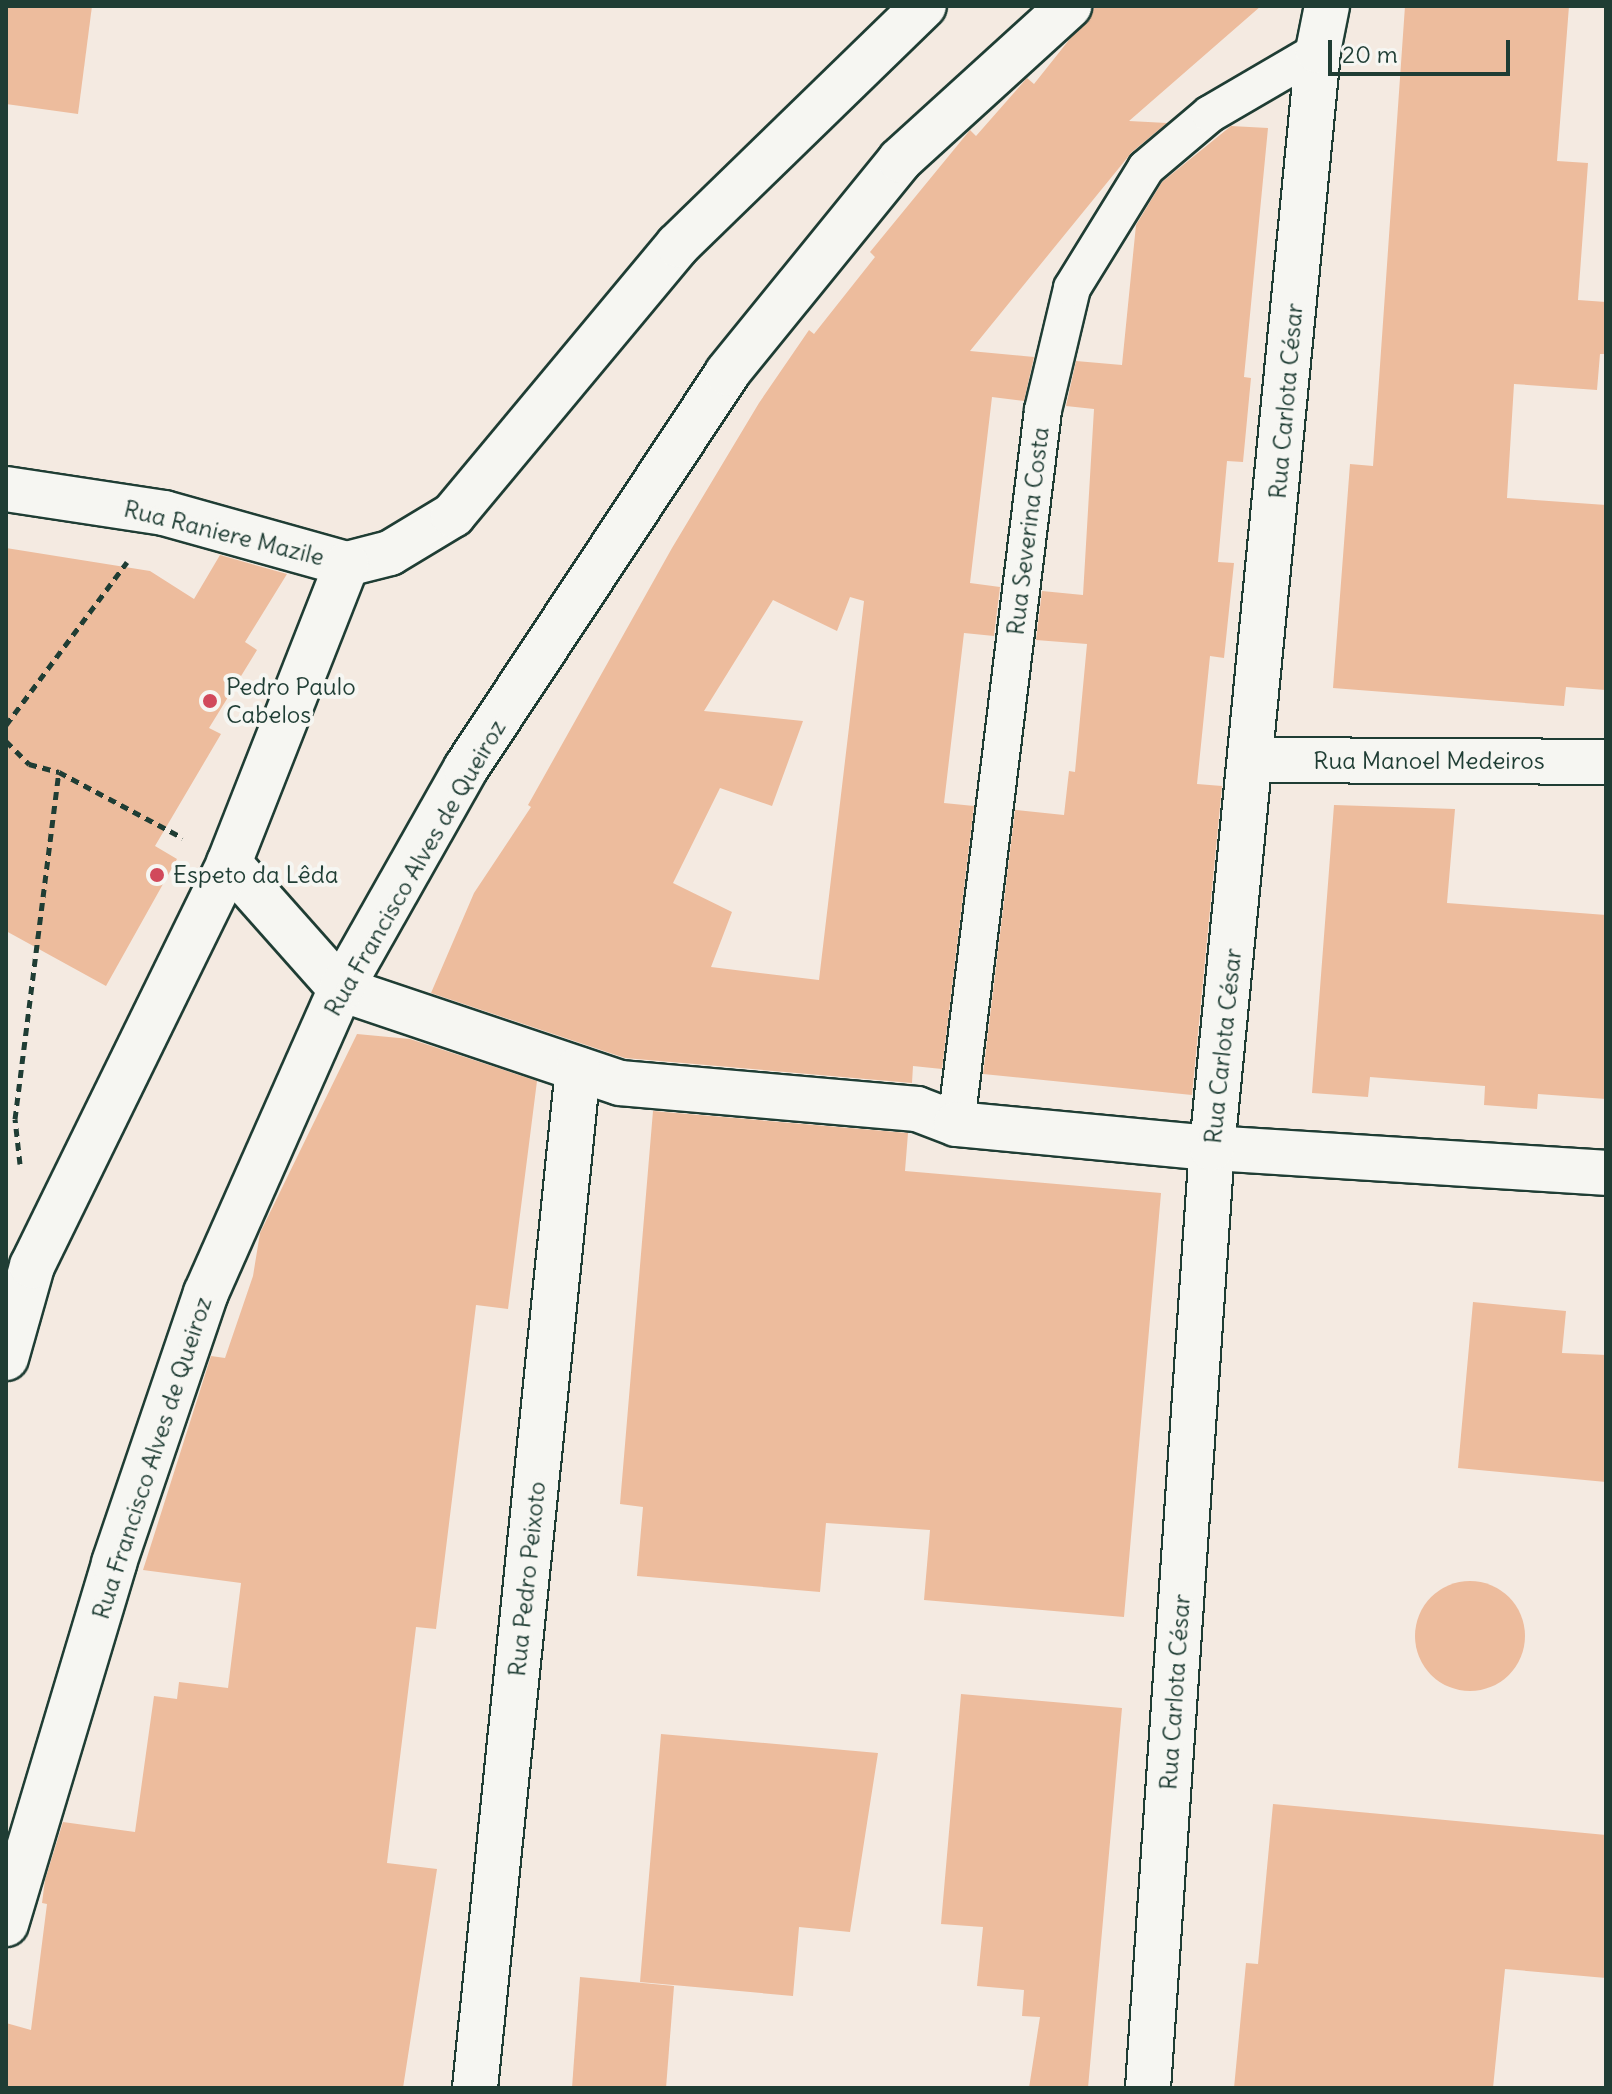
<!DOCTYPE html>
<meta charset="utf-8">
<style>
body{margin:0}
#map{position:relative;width:1612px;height:2094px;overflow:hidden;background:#f4eae1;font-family:Delius,sans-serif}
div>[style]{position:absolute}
.building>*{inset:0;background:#edbc9d}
.round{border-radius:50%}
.path>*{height:5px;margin-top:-2.5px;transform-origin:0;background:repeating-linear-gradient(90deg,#1f3d34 0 8px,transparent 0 14px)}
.roads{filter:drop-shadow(2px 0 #1f3d34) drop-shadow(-2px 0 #1f3d34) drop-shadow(0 2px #1f3d34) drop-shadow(0 -2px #1f3d34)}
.service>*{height:36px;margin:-18px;padding:0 18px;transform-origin:18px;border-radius:18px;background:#f6f6f2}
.pedestrian>*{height:44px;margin:-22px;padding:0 22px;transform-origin:22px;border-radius:22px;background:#f6f6f2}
.minor>*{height:44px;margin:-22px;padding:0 22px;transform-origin:22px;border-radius:22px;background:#f6f6f2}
.dots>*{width:22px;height:22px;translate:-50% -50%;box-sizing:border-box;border:4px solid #f6f6f2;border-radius:50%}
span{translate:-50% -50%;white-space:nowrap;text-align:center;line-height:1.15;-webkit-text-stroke:8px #f6f6f2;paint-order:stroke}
.street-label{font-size:24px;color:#1f3d34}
.poi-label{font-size:24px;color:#1f3d34}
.left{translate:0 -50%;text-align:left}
.frame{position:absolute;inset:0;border:8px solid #1f3d34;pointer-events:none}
.scale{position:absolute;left:1328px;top:40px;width:182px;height:36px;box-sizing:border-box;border:4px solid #1f3d34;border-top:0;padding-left:10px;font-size:24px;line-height:28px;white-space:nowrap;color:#1f3d34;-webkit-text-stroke:6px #f6f6f2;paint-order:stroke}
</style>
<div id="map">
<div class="building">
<div style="clip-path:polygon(6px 6px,92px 6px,78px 114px,6px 104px)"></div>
<div style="clip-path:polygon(evenodd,1096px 6px,1261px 6px,1129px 121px,1167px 123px,1132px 152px,970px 351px,1034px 357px,1024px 401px,992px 397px,970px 583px,1000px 587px,994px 636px,964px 633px,944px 803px,974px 806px,942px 1069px,913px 1066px,912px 1083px,625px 1058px,431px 993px,474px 893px,531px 807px,528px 805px,672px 548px,759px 403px,809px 330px,814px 334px,875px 257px,870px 252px,970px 130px,976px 136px,1027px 78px,1034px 84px,1096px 6px,850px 597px,864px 601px,819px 980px,711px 967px,732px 912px,673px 883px,720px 788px,772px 806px,803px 721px,704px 711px,773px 600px,837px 631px,850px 597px)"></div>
<div style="clip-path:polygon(1405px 6px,1569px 6px,1557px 161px,1588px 163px,1578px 300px,1606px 302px,1606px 354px,1600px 354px,1597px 390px,1514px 384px,1507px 498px,1606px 505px,1606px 690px,1566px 687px,1564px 706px,1333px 688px,1350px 464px,1373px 466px)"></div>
<div style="clip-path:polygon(1231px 126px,1268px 128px,1244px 377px,1251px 378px,1243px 462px,1227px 461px,1218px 562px,1234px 563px,1224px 658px,1210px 656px,1197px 784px,1222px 786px,1192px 1095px,983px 1074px,1015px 810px,1064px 815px,1069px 771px,1075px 772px,1087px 644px,1036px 640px,1042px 591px,1083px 595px,1094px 409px,1066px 406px,1076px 361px,1122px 365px,1136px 225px,1162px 182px)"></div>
<div style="clip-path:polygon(6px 548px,150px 571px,194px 599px,220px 555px,287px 574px,245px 642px,257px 650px,209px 728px,221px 734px,155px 846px,177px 859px,106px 986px,6px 931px)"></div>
<div style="clip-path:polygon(1334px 805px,1455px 809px,1447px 903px,1606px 915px,1606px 1099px,1538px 1094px,1537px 1109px,1484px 1105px,1485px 1086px,1370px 1077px,1368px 1097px,1312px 1093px)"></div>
<div style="clip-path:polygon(357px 1034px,410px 1039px,537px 1081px,508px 1309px,476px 1305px,436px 1629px,416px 1627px,387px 1863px,437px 1869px,403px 2088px,6px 2088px,6px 2023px,31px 2030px,47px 1904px,42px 1903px,45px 1880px,63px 1822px,135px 1832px,154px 1696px,177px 1699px,179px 1682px,228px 1688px,241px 1583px,143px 1570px,211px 1356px,225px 1358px,253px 1276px,260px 1233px)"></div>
<div style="clip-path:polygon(653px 1111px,908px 1133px,905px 1171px,1161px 1193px,1124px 1617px,924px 1600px,930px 1530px,826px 1523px,820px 1592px,637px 1576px,643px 1507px,620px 1504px)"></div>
<div style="clip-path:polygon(1473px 1302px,1566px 1311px,1562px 1353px,1606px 1355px,1606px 1482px,1458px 1468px)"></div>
<div class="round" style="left:1415px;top:1581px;width:110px;height:110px"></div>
<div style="clip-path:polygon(961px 1694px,1122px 1708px,1088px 2088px,1029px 2088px,1040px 2017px,1022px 2016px,1024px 1990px,977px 1986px,983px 1927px,941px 1924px)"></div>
<div style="clip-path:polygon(661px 1734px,878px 1753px,850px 1932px,799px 1927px,793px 1996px,640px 1982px)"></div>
<div style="clip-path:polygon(1273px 1804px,1606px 1835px,1606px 1978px,1505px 1969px,1493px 2088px,1234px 2088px,1246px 1963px,1258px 1964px)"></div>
<div style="clip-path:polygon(580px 1977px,674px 1986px,666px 2088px,572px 2088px)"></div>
</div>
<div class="path">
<div style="left:6px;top:725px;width:203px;rotate:-53.4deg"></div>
<div style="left:6px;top:741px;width:33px;rotate:45deg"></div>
<div style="left:29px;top:764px;width:31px;rotate:15deg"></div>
<div style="left:59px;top:772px;width:140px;rotate:28deg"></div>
<div style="left:20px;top:1164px;width:45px;rotate:-96.3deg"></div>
<div style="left:15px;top:1119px;width:350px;rotate:-82.8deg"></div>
</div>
<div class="roads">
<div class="service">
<div style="left:956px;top:1124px;width:719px;rotate:-83.05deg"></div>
<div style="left:1043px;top:410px;width:125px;rotate:-76.6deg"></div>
<div style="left:1072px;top:288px;width:141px;rotate:-58.3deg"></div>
<div style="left:1146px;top:168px;width:84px;rotate:-40.2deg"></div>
<div style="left:1210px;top:114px;width:125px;rotate:-30.3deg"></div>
</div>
<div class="pedestrian">
<div style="left:341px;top:989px;width:294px;rotate:18.6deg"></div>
<div style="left:620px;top:1083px;width:298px;rotate:5deg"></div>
<div style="left:917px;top:1109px;width:42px;rotate:21deg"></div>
</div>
<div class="minor">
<div style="left:6px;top:489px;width:160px;rotate:8.6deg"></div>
<div style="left:164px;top:513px;width:190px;rotate:15.6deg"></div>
<div style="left:347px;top:564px;width:44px;rotate:-14.3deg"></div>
<div style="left:390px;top:553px;width:74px;rotate:-31.1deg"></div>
<div style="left:453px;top:515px;width:351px;rotate:-50.2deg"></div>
<div style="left:678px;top:245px;width:343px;rotate:-44.2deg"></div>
<div style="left:1253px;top:760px;width:353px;rotate:0.3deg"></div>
<div style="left:229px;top:863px;width:169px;rotate:48.4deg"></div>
<div style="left:956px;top:1124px;width:257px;rotate:5.4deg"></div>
<div style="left:1212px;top:1148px;width:395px;rotate:3.6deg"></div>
<div style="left:6px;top:1358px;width:96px;rotate:-74.2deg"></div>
<div style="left:32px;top:1266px;width:449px;rotate:-63.9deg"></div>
<div style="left:229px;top:863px;width:321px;rotate:-68.5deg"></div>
<div style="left:6px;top:1924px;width:377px;rotate:-73.3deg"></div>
<div style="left:114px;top:1563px;width:285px;rotate:-71.2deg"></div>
<div style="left:206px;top:1293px;width:333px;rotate:-66.1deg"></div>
<div style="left:341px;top:989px;width:254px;rotate:-60.5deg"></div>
<div style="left:466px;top:768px;width:473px;rotate:-56.5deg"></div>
<div style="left:727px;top:373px;width:274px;rotate:-50.9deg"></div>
<div style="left:900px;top:160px;width:229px;rotate:-42.3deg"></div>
<div style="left:475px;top:2088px;width:1024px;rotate:-84.23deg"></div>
<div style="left:1148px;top:2088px;width:942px;rotate:-86.11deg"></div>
<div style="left:1212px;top:1148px;width:1102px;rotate:-84.48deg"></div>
<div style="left:1318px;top:51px;width:46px;rotate:-78.7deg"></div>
</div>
</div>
<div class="dots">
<div style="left:210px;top:701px;background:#d1495b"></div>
<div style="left:157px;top:875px;background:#d1495b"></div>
</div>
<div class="street-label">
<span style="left:1286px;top:401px;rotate:-85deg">Rua Carlota César</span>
<span style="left:1028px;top:531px;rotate:-83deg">Rua Severina Costa</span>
<span style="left:224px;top:533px;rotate:14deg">Rua Raniere Mazile</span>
<span style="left:1429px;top:761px">Rua Manoel Medeiros</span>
<span style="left:415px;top:868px;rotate:-60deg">Rua Francisco Alves de Queiroz</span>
<span style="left:1223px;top:1046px;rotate:-84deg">Rua Carlota César</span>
<span style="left:152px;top:1458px;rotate:-72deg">Rua Francisco Alves de Queiroz</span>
<span style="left:527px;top:1579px;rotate:-84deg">Rua Pedro Peixoto</span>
<span style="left:1175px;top:1692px;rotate:-86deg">Rua Carlota César</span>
</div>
<div class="poi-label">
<span class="left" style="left:226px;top:701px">Pedro Paulo<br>Cabelos</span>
<span class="left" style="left:173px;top:875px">Espeto da Lêda</span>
</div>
<div class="frame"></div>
<div class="scale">20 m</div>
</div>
